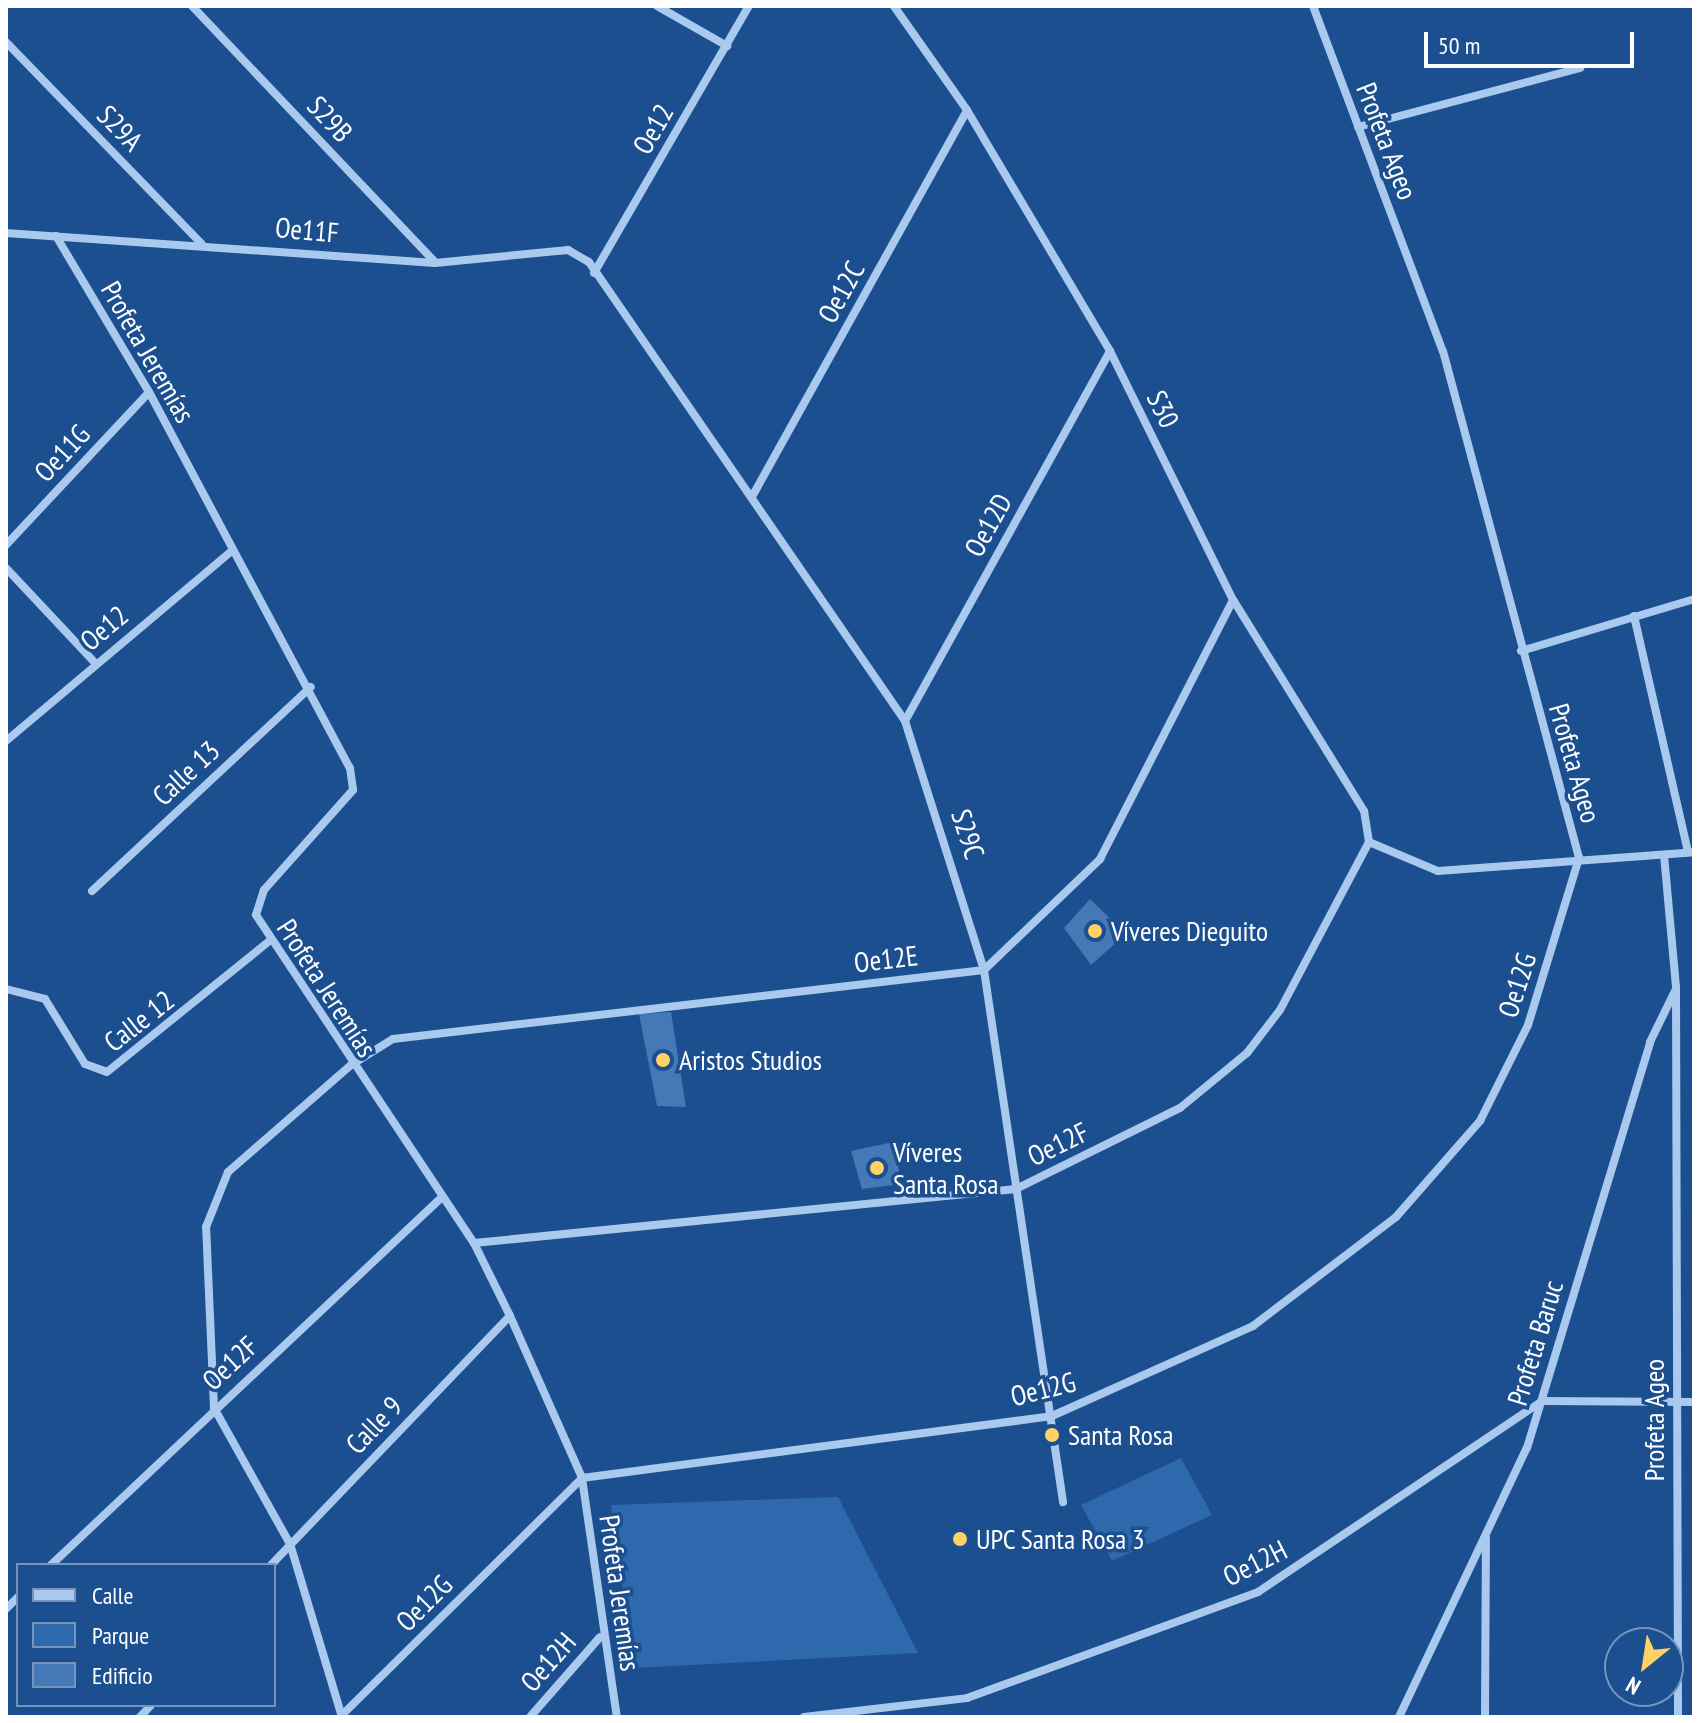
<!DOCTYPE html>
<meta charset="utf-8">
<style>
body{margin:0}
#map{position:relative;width:1700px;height:1723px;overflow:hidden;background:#1b4f8f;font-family:"PT Sans Narrow",sans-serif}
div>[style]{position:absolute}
.green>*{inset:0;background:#2e69ad}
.building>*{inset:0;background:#4478b7}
.street>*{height:8px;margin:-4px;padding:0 4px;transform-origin:4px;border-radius:4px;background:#a9c9ee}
.dots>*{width:22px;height:22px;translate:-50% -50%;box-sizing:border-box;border:4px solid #1b4f8f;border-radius:50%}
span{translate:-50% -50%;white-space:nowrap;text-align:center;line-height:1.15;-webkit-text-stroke:7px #1b4f8f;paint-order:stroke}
.street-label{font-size:28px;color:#fff}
.poi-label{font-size:28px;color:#fff}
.left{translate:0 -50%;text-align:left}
.frame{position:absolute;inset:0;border:8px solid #fff;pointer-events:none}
.legend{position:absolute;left:16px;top:1563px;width:260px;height:144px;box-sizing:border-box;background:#1b4f8f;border:2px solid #7695bc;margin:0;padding:10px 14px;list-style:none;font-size:24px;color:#fff}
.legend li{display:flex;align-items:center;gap:16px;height:40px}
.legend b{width:40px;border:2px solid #7695bc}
.north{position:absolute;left:1604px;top:1627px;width:80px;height:80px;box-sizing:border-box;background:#1b4f8f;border:2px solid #7695bc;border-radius:50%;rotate:210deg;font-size:22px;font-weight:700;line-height:32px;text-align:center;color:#fff}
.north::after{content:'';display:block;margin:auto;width:28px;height:36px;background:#ffd166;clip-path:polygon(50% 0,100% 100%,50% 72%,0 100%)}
.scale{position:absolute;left:1424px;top:32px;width:210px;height:36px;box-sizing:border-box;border:4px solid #fff;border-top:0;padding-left:10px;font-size:24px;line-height:28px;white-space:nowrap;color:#fff;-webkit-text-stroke:6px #1b4f8f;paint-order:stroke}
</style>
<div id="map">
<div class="green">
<div style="clip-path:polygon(1181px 1458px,1212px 1515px,1112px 1561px,1081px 1505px)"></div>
<div style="clip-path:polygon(838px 1497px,918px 1653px,634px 1668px,611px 1505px)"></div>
</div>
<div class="building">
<div style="clip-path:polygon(1090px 899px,1126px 934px,1091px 965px,1064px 928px)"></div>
<div style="clip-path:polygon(671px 1012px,686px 1107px,657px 1106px,639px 1014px)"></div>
<div style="clip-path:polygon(893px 1142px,902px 1184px,862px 1189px,851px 1151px)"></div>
</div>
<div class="street">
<div style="left:192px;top:6px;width:353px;rotate:46.5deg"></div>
<div style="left:657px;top:6px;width:81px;rotate:29.7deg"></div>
<div style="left:1313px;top:6px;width:369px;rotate:69.4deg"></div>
<div style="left:1443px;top:351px;width:525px;rotate:74.98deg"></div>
<div style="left:6px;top:42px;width:281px;rotate:45.9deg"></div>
<div style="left:1358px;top:127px;width:230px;rotate:-14.9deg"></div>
<div style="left:6px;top:233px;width:430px;rotate:4deg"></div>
<div style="left:435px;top:263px;width:134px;rotate:-5.6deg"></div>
<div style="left:568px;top:250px;width:24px;rotate:30deg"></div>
<div style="left:589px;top:262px;width:557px;rotate:55.45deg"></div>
<div style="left:905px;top:721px;width:261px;rotate:72.4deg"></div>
<div style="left:984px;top:970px;width:538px;rotate:81.55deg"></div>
<div style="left:56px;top:236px;width:182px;rotate:59.2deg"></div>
<div style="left:149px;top:392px;width:426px;rotate:61.9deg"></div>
<div style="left:350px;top:768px;width:22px;rotate:82deg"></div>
<div style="left:353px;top:790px;width:134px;rotate:131.7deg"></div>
<div style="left:264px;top:890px;width:26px;rotate:108deg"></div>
<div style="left:256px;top:915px;width:394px;rotate:56.4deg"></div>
<div style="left:474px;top:1243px;width:81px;rotate:63.7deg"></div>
<div style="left:510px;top:1316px;width:177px;rotate:66deg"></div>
<div style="left:582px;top:1478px;width:242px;rotate:81.7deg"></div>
<div style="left:594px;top:273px;width:309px;rotate:-59.9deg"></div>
<div style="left:753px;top:495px;width:440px;rotate:-60.9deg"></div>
<div style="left:6px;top:545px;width:209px;rotate:-46.9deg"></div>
<div style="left:6px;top:568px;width:132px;rotate:46.8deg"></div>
<div style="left:1634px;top:616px;width:242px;rotate:77.1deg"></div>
<div style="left:1521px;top:651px;width:181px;rotate:-16.7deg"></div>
<div style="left:905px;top:721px;width:423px;rotate:-61deg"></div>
<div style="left:6px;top:741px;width:295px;rotate:-40.1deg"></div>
<div style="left:1369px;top:842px;width:75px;rotate:22.8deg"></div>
<div style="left:1438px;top:871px;width:257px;rotate:-4.2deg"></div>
<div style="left:1664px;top:855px;width:134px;rotate:84.8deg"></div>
<div style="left:1676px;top:988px;width:729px;rotate:89.84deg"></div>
<div style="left:92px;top:891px;width:299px;rotate:-43deg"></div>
<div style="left:6px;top:989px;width:40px;rotate:14.4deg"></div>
<div style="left:45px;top:999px;width:76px;rotate:58.4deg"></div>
<div style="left:85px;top:1064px;width:23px;rotate:20deg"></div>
<div style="left:107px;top:1072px;width:207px;rotate:-38.9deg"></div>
<div style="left:474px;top:1243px;width:545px;rotate:-5.69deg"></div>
<div style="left:1016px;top:1189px;width:183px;rotate:-26.3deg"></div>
<div style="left:1180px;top:1108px;width:87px;rotate:-39.4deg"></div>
<div style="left:1247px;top:1053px;width:54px;rotate:-52.5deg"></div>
<div style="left:1280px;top:1010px;width:190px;rotate:-62.1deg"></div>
<div style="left:1369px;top:842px;width:31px;rotate:-99deg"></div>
<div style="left:1364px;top:811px;width:248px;rotate:-121.8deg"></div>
<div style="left:1233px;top:600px;width:278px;rotate:-116.3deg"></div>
<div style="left:1110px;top:351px;width:280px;rotate:-120.7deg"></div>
<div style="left:967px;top:110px;width:127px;rotate:-125.1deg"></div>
<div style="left:51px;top:1565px;width:537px;rotate:-43.26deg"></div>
<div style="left:271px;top:1565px;width:345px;rotate:-46.2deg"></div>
<div style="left:6px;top:1609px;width:17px;rotate:-45deg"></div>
<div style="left:341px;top:1716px;width:339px;rotate:-44.6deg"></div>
<div style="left:582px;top:1478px;width:474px;rotate:-7.5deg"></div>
<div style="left:1052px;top:1416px;width:220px;rotate:-24.1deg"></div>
<div style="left:1253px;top:1326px;width:180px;rotate:-37.3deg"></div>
<div style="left:1396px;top:1217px;width:128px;rotate:-48.8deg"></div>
<div style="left:1480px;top:1121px;width:107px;rotate:-63.4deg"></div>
<div style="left:1528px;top:1025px;width:175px;rotate:-73deg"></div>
<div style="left:140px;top:1717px;width:16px;rotate:-47deg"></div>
<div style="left:342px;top:1717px;width:181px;rotate:-106.7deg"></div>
<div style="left:290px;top:1544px;width:156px;rotate:-119.2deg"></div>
<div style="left:214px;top:1408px;width:181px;rotate:-92.5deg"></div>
<div style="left:206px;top:1227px;width:59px;rotate:-68.2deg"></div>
<div style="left:228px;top:1172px;width:163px;rotate:-41deg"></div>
<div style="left:351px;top:1065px;width:49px;rotate:-31.8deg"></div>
<div style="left:393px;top:1039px;width:595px;rotate:-6.66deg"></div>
<div style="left:984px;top:970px;width:161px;rotate:-43.7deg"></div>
<div style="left:1100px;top:859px;width:291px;rotate:-62.8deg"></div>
<div style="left:530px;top:1717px;width:106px;rotate:-48.8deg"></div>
<div style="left:804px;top:1717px;width:164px;rotate:-6.6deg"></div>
<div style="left:967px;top:1698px;width:310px;rotate:-20deg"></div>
<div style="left:1258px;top:1592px;width:342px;rotate:-33.9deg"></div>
<div style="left:1542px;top:1401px;width:152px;rotate:0.4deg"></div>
<div style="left:1399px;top:1717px;width:298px;rotate:-64.6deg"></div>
<div style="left:1527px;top:1448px;width:424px;rotate:-73.1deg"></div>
<div style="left:1650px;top:1042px;width:57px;rotate:-63.9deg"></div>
<div style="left:1485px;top:1717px;width:179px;rotate:-89.7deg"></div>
</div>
<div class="dots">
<div style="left:1095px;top:931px;background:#ffd166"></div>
<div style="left:663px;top:1060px;background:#ffd166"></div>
<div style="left:877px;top:1168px;background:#ffd166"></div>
<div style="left:1052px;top:1435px;background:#ffd166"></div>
<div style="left:960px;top:1539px;background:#ffd166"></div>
</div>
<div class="street-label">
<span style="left:330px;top:119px;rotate:47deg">S29B</span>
<span style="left:120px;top:128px;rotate:46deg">S29A</span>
<span style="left:653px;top:129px;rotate:-60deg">Oe12</span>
<span style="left:1387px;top:141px;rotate:69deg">Profeta Ageo</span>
<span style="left:307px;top:230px;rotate:5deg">Oe11F</span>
<span style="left:841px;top:292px;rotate:-61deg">Oe12C</span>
<span style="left:148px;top:352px;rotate:60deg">Profeta Jeremías</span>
<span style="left:1163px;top:409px;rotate:64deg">S30</span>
<span style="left:62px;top:453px;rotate:-47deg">Oe11G</span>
<span style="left:988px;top:525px;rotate:-61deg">Oe12D</span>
<span style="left:104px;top:628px;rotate:-40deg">Oe12</span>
<span style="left:1575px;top:763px;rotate:74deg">Profeta Ageo</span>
<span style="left:186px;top:773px;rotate:-43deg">Calle 13</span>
<span style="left:968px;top:834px;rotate:72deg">S29C</span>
<span style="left:886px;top:959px;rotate:-7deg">Oe12E</span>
<span style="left:1517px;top:985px;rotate:-72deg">Oe12G</span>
<span style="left:327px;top:988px;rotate:57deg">Profeta Jeremías</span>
<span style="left:139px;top:1021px;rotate:-38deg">Calle 12</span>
<span style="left:1058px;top:1144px;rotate:-26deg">Oe12F</span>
<span style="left:1535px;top:1343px;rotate:-73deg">Profeta Baruc</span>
<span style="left:230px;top:1363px;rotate:-43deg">Oe12F</span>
<span style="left:1043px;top:1389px;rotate:-14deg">Oe12G</span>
<span style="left:1654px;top:1420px;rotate:-90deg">Profeta Ageo</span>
<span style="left:374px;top:1425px;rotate:-46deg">Calle 9</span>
<span style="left:1255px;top:1563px;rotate:-27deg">Oe12H</span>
<span style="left:620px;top:1593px;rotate:82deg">Profeta Jeremías</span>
<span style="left:424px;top:1603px;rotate:-45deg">Oe12G</span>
<span style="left:548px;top:1662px;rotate:-49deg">Oe12H</span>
</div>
<div class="poi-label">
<span class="left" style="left:1111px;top:931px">Víveres Dieguito</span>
<span class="left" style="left:679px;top:1060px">Aristos Studios</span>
<span class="left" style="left:893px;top:1168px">Víveres<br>Santa Rosa</span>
<span class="left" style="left:1068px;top:1435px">Santa Rosa</span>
<span class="left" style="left:976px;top:1539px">UPC Santa Rosa 3</span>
</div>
<div class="frame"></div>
<ul class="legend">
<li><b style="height:10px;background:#a9c9ee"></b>Calle</li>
<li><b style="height:22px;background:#2e69ad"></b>Parque</li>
<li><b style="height:22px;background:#4478b7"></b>Edificio</li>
</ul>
<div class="north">N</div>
<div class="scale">50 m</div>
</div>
